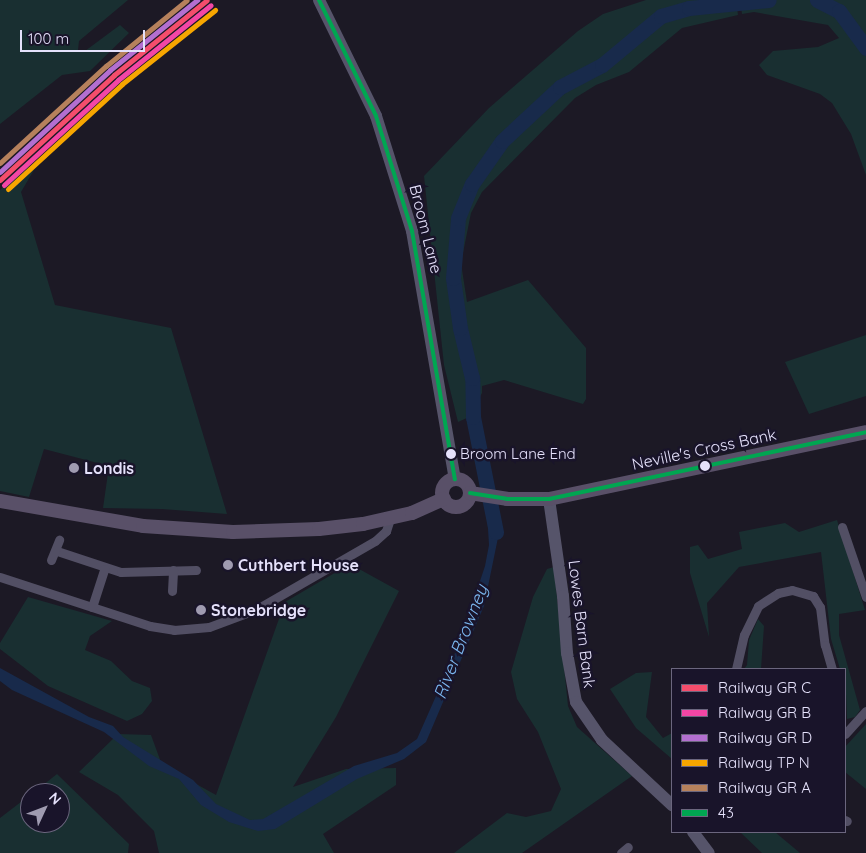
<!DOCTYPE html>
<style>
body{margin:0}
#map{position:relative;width:866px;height:853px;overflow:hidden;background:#1c1925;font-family:Quicksand,sans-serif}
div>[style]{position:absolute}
.green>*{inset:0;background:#192f31}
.water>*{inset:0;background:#182a4b}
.river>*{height:15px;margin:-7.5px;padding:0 7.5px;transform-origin:7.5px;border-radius:7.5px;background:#182a4b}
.street>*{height:9px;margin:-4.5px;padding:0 4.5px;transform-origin:4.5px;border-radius:4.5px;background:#524f64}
.secondary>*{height:12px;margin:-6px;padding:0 6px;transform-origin:6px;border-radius:6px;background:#56546a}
.primary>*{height:14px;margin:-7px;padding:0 7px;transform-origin:7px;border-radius:7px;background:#595068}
.primary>.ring{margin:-7px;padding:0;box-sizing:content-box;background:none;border:14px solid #595068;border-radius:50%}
.bus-1>*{height:4px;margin:-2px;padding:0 2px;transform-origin:2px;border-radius:2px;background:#00a651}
.rail-1>*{height:5px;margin:-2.5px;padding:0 2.5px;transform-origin:2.5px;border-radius:2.5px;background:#f44d6c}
.rail-2>*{height:5px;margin:-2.5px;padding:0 2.5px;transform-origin:2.5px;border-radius:2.5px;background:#f346a5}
.rail-3>*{height:5px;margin:-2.5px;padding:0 2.5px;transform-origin:2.5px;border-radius:2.5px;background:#b36fd0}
.rail-4>*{height:5px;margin:-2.5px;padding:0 2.5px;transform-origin:2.5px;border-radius:2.5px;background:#f7a600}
.rail-5>*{height:5px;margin:-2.5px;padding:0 2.5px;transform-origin:2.5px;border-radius:2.5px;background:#b6815c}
.dots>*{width:14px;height:14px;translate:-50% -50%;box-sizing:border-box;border:2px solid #19142a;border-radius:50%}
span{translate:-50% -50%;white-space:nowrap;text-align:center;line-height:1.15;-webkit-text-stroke:5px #19142a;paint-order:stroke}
.bus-label{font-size:15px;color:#e5e1fb}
.left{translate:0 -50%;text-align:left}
.street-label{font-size:16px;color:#e5e1fb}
.poi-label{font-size:16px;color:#e5e1fb;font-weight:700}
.water-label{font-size:18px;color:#7bb6ef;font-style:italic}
.legend{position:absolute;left:671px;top:668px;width:175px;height:165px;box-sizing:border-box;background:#19142a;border:1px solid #6b667e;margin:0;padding:6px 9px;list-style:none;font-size:15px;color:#e5e1fb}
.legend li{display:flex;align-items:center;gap:10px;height:25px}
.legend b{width:25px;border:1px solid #6b667e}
.north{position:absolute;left:20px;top:783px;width:50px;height:50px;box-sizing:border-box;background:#19142a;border:1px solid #6b667e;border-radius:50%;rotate:47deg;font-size:14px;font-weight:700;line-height:20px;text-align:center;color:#e5e1fb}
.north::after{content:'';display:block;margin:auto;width:18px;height:22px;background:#9f9bb0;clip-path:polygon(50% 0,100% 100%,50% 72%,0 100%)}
.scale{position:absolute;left:20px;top:30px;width:125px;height:22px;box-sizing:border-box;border:2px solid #e5e1fb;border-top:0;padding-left:6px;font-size:15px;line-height:18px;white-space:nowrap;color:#e5e1fb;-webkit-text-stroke:4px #19142a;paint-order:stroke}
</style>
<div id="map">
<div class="green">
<div style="clip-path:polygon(0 0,128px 0,79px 41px,78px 50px,85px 51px,120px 25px,129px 33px,90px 71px,62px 75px,0 124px)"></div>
<div style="clip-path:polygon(646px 0,736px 0,738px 15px,682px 28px,629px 72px,596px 85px,575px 98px,482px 192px,471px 213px,461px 263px,467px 302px,528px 280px,586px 348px,586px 399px,583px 404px,504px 380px,482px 386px,482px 393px,469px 417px,458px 422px,444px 365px,424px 176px,489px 108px,578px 31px,603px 14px)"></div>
<div style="clip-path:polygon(740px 0,866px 0,866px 175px,851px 134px,832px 103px,820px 94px,767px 75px,759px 65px,773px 51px,818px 47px,839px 38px,828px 25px,754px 12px,742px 14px)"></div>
<div style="clip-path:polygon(27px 165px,34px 170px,21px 192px,55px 305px,171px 328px,227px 514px,162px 509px,103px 508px,109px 466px,44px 449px,29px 497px,0 491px,0 190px)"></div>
<div style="clip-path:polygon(866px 335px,866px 396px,809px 414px,785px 362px)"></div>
<div style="clip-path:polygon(837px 520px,865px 610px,839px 614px,839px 635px,860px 710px,855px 717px,847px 719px,845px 669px,840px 669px,831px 639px,821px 552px,739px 567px,707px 603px,709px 637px,690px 573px,690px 547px,698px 545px,708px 559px,742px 549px,739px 532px,785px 523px,799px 532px)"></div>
<div style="clip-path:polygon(350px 564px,399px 591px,336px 717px,293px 787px,346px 769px,396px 768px,396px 785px,323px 834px,334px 853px,159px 853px,154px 831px,118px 795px,79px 772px,118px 734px,151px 735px,162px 765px,216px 795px,285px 602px)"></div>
<div style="clip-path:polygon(554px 567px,568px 706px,577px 727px,632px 776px,522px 853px,454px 853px,507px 813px,526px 817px,551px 811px,561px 789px,538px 732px,517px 699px,511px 672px,533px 597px,547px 569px)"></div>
<div style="clip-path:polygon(28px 597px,112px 621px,90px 636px,85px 650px,111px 661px,132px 681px,150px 688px,152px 701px,142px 714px,127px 721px,48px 686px,0 649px,0 643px)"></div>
<div style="clip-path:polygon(758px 619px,764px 626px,761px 669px,744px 669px,747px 665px,749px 640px)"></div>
<div style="clip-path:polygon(652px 672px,646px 717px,663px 738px,672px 733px,672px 759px,636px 728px,610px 689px,636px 673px)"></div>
<div style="clip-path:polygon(866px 724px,866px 789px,845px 772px,845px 747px)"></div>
<div style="clip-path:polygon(57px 774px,129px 844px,128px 853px,0 853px,0 818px,30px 795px,30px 823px,60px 823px,60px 793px,33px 793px)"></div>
<div style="clip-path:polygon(740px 832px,775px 832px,800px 853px,762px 853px)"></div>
</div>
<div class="water">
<div style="clip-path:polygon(487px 512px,499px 512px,501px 523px,484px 606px,426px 742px,404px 759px,357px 779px,275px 829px,258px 831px,229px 822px,201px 805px,179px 779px,149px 766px,104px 732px,12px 690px,0 681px,0 668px,89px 717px,113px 726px,123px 737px,193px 780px,216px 804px,250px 820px,263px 819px,354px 766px,397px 753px,417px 739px,459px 644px,485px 566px,489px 545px)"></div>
</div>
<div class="river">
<div style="left:817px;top:0;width:25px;rotate:27deg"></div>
<div style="left:839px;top:11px;width:46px;rotate:53.9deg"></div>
<div style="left:496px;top:532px;width:117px;rotate:-101.3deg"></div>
<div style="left:473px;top:417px;width:39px;rotate:-91deg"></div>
<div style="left:472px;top:378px;width:51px;rotate:-103.5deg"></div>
<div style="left:460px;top:328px;width:50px;rotate:-98deg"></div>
<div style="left:453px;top:278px;width:60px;rotate:-85.2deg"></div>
<div style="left:458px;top:218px;width:37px;rotate:-68deg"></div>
<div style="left:472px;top:184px;width:52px;rotate:-55.1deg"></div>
<div style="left:502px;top:141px;width:79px;rotate:-43deg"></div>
<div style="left:560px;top:87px;width:47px;rotate:-27.6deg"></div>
<div style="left:602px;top:65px;width:77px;rotate:-39.7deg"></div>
<div style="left:661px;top:16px;width:29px;rotate:-16deg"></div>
<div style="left:689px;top:8px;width:80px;rotate:-5.7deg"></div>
</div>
<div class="street">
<div style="left:842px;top:527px;width:74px;rotate:71.1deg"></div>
<div style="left:57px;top:551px;width:67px;rotate:18.2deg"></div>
<div style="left:121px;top:572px;width:75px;rotate:-1.5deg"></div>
<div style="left:51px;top:560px;width:22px;rotate:-68deg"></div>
<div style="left:0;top:577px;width:158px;rotate:18.1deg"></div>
<div style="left:150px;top:626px;width:24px;rotate:9deg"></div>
<div style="left:174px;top:630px;width:35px;rotate:-5deg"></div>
<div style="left:209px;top:627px;width:49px;rotate:-20.3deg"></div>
<div style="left:255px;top:610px;width:138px;rotate:-29.9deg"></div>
<div style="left:375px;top:541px;width:15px;rotate:-42deg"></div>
<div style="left:386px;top:531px;width:13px;rotate:-72deg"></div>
<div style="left:172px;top:591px;width:21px;rotate:-87deg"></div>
<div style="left:92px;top:607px;width:40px;rotate:-72deg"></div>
<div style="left:736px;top:669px;width:35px;rotate:-77deg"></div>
<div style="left:744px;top:635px;width:32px;rotate:-64deg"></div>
<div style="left:758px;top:606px;width:24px;rotate:-33deg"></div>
<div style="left:778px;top:593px;width:14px;rotate:-12deg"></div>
<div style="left:792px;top:590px;width:22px;rotate:16deg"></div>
<div style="left:813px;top:596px;width:13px;rotate:58deg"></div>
<div style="left:820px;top:607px;width:38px;rotate:83deg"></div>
<div style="left:825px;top:645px;width:25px;rotate:74deg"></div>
<div style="left:845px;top:734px;width:31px;rotate:-48deg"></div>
<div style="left:845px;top:820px;width:2px;rotate:27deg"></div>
<div style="left:621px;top:853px;width:9px;rotate:-41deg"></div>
</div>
<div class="secondary">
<div style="left:319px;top:0;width:129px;rotate:63.8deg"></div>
<div style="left:376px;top:116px;width:121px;rotate:72.6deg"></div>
<div style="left:412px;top:231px;width:252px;rotate:80.2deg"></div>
<div style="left:549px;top:499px;width:98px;rotate:81.8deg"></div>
<div style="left:563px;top:596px;width:57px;rotate:86deg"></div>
<div style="left:567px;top:653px;width:50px;rotate:79.6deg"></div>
<div style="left:576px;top:702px;width:46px;rotate:55.6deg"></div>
<div style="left:602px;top:740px;width:96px;rotate:42.9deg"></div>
<div style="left:693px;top:832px;width:26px;rotate:53deg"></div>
</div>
<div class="primary">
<div class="ring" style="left:442px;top:479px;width:14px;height:14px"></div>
<div style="left:470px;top:493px;width:37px;rotate:9deg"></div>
<div style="left:507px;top:499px;width:42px"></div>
<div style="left:549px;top:499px;width:324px;rotate:-11.9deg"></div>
<div style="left:0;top:501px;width:145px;rotate:9.9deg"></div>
<div style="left:143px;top:526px;width:90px;rotate:3.8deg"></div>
<div style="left:233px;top:532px;width:86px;rotate:-2deg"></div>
<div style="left:319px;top:529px;width:44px;rotate:-6.5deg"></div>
<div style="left:363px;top:524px;width:50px;rotate:-12.7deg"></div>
<div style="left:412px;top:513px;width:35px;rotate:-24deg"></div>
</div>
<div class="bus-1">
<div style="left:319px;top:0;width:129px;rotate:63.8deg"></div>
<div style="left:376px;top:116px;width:121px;rotate:72.6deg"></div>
<div style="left:412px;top:231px;width:252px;rotate:80.2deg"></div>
<div style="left:470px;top:493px;width:37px;rotate:9deg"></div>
<div style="left:507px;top:499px;width:42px"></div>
<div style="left:549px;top:499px;width:324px;rotate:-11.9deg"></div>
</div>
<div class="rail-1">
<div style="left:0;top:180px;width:155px;rotate:-42.6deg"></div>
<div style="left:114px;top:75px;width:119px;rotate:-38.9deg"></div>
</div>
<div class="rail-2">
<div style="left:4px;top:185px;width:155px;rotate:-42.6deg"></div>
<div style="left:118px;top:80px;width:119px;rotate:-38.9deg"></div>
</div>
<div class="rail-3">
<div style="left:0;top:172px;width:150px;rotate:-42.8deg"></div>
<div style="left:110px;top:70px;width:112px;rotate:-38.8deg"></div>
</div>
<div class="rail-4">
<div style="left:8px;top:189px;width:155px;rotate:-42.6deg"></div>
<div style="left:122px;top:84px;width:119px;rotate:-38.5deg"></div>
</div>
<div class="rail-5">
<div style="left:0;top:163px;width:144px;rotate:-42.5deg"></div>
<div style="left:106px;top:66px;width:104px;rotate:-39.2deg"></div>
</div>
<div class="dots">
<div style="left:451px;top:454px;background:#e5e1fb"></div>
<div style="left:705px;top:466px;background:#e5e1fb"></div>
<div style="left:74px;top:468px;background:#9f9bb0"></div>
<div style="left:228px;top:565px;background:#9f9bb0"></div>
<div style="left:201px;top:610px;background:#9f9bb0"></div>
</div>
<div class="bus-label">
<span class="left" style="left:460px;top:454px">Broom Lane End</span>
</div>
<div class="street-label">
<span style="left:426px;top:229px;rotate:76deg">Broom Lane</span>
<span style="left:704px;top:449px;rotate:-12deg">Neville's Cross Bank</span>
<span style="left:582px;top:624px;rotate:83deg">Lowes Barn Bank</span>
</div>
<div class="poi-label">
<span class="left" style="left:84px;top:468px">Londis</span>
<span class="left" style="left:238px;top:565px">Cuthbert House</span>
<span class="left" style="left:211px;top:610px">Stonebridge</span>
</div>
<div class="water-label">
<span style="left:461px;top:642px;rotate:-69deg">River Browney</span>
</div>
<ul class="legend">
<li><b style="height:6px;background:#f44d6c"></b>Railway GR C</li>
<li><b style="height:6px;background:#f346a5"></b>Railway GR B</li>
<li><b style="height:6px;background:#b36fd0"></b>Railway GR D</li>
<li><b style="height:6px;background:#f7a600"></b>Railway TP N</li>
<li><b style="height:6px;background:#b6815c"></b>Railway GR A</li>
<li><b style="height:6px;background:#00a651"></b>43</li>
</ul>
<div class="north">N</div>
<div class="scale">100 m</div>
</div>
